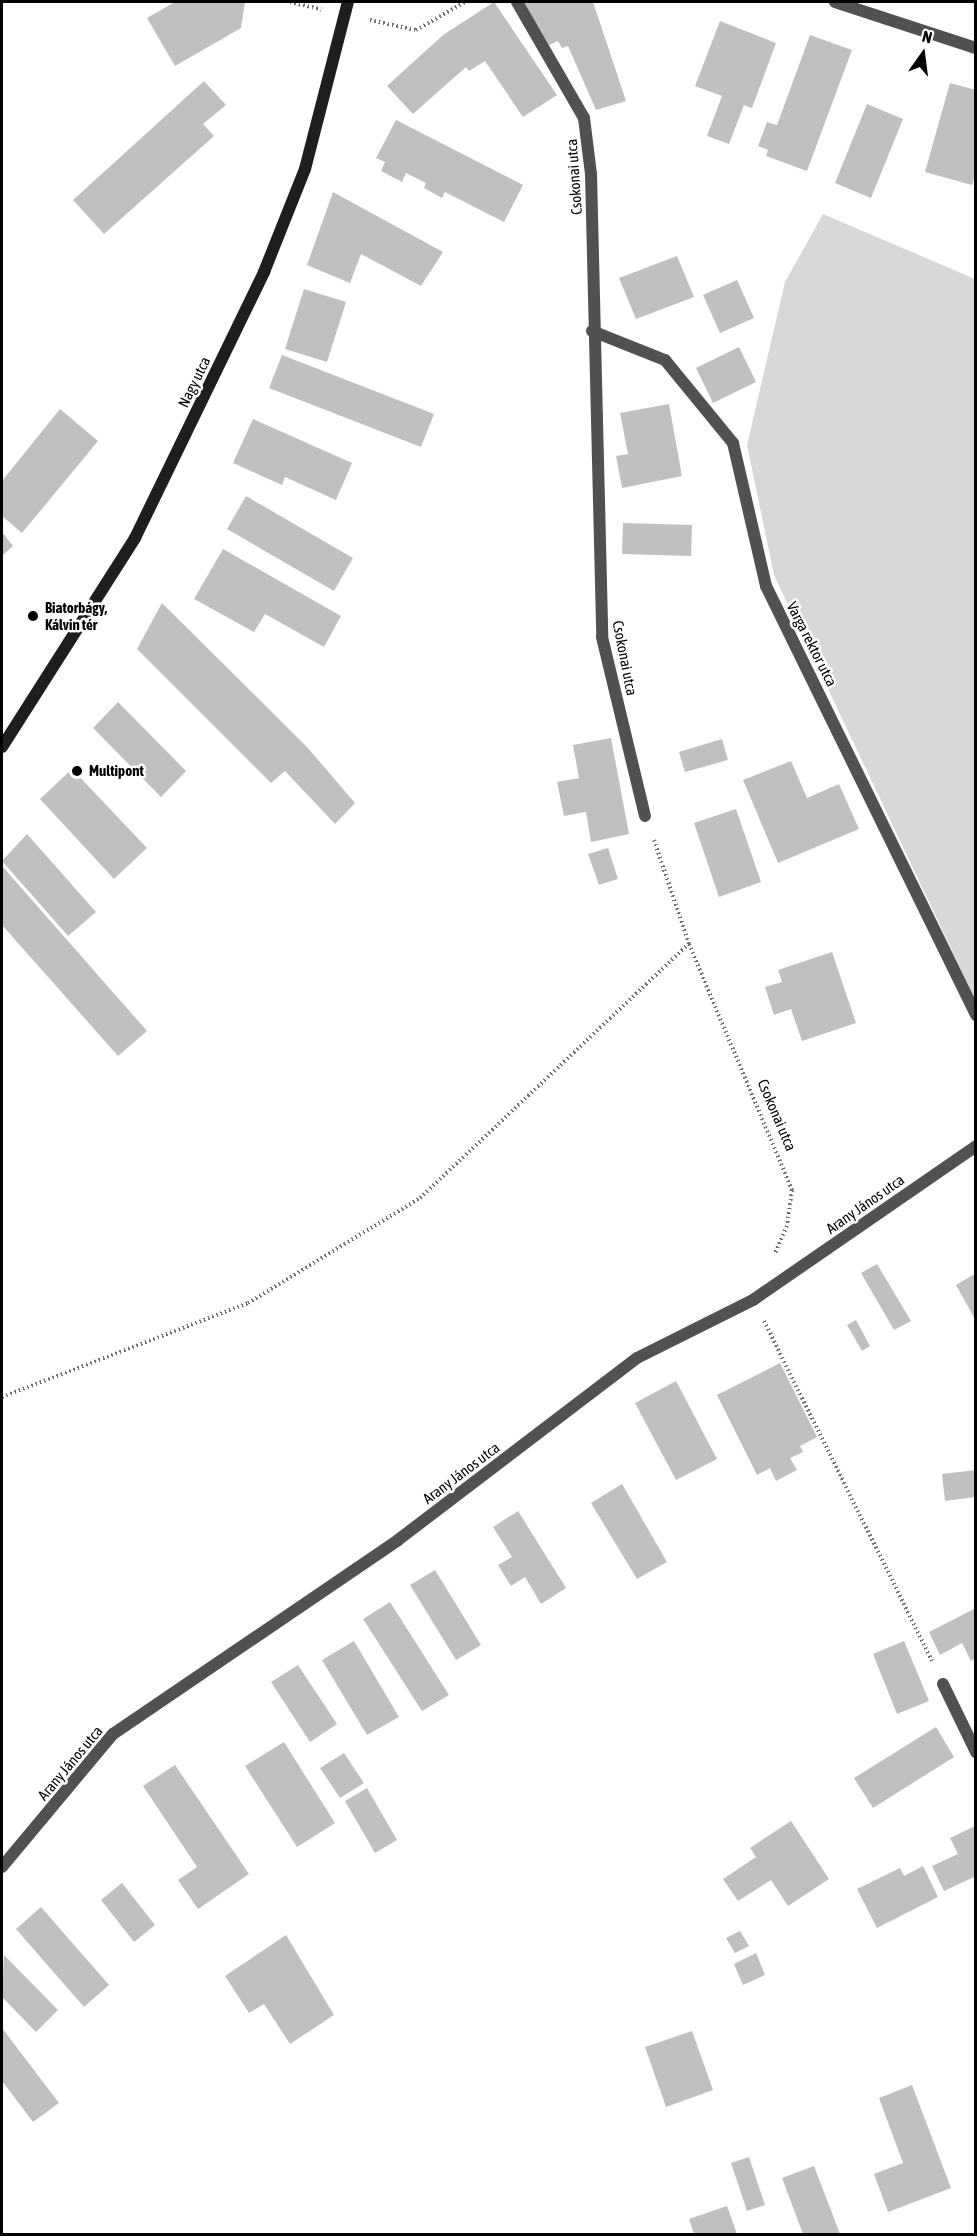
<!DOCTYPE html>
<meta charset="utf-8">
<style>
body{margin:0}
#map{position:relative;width:977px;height:2236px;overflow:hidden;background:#fff;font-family:"Asap Condensed",sans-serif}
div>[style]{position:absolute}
.green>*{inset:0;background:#d8d8d8}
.building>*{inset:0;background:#c0c0c0}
.path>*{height:4px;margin-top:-2px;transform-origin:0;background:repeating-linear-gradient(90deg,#737373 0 1.5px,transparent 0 4.5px)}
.street>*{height:12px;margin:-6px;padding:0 6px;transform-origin:6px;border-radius:6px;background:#515151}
.secondary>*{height:12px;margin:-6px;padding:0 6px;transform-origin:6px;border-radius:6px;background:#1e1e1e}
.dots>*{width:16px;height:16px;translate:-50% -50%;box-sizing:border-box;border:3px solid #fff;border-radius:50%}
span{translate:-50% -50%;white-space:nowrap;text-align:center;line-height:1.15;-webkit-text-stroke:5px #fff;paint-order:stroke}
.street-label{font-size:15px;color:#000}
.poi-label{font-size:15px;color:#000;font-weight:700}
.left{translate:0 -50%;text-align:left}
.frame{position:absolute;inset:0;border:3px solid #000;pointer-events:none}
.north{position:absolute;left:893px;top:24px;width:60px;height:60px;-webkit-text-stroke:4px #fff;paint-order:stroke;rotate:14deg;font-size:16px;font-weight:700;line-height:24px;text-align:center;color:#000}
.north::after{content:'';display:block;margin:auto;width:21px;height:27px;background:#000;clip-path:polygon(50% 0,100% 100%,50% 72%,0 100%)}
</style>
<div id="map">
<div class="green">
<div style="clip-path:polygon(823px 214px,975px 279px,975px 999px,774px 575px,747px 445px,785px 282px)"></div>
</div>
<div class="building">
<div style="clip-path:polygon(175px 2px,245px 2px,241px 28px,175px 66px,147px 18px)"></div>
<div style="clip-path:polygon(494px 2px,557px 95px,523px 117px,485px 61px,469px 71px,466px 67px,413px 114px,387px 86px,443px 35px)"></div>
<div style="clip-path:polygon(523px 2px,593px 2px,626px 101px,596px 110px,568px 46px,562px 48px,558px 41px,549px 45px)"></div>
<div style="clip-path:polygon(720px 21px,776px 43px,752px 108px,744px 105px,729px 144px,707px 136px,722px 96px,695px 86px)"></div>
<div style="clip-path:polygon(810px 35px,852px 50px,807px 171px,766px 156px,768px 150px,758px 146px,767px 122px,777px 125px)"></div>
<div style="clip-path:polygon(204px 81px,226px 105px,203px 124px,214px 136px,104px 234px,73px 200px)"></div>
<div style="clip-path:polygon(950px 83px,976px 90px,976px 172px,972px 185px,925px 172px)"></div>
<div style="clip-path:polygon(867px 104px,903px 119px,871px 198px,835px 183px)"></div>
<div style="clip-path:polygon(396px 120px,523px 185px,504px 222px,445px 192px,442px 198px,424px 188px,426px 183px,406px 173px,402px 182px,381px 171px,385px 162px,376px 158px)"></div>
<div style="clip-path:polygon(333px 192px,443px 252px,421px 286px,361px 254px,350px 283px,307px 265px)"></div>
<div style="clip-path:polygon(677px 256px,694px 297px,636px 319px,619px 278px)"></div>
<div style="clip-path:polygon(737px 280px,754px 318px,720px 333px,703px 295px)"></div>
<div style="clip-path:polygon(304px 289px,346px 302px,327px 362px,285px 349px)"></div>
<div style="clip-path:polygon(739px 347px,756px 382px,713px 403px,696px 368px)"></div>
<div style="clip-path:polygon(282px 355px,434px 414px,421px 447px,269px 388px)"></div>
<div style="clip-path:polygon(669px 404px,682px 476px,622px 488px,616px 456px,628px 454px,620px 413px)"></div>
<div style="clip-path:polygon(60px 409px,98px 441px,22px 533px,2px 516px,2px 481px)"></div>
<div style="clip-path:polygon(253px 419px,352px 463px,336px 500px,285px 477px,282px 485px,233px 463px)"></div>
<div style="clip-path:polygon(246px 496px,353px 558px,334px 591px,227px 529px)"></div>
<div style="clip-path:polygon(623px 523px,692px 525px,691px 556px,622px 554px)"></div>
<div style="clip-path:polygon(2px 532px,13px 546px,2px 556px)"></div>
<div style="clip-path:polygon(223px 549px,341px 616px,324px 647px,265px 614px,254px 632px,194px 599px)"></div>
<div style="clip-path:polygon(162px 603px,307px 747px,355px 803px,335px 824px,285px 771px,271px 783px,137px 649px)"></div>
<div style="clip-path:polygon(118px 702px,186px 771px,161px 797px,93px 728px)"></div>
<div style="clip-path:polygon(611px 738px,629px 834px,591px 842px,586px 812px,564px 816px,557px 782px,579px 778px,573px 745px)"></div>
<div style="clip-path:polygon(722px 739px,728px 760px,685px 772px,679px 752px)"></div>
<div style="clip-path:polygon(791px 761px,807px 798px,839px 784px,859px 829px,778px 863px,743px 780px)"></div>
<div style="clip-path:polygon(72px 769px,147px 848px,114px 879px,40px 799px)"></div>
<div style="clip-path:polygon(736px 809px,761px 882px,719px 897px,694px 823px)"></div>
<div style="clip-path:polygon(27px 834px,96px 912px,68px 936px,2px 861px)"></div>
<div style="clip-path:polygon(608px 848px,618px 879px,599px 885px,588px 854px)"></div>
<div style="clip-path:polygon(3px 867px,147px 1031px,118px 1056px,2px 925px)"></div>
<div style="clip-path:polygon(832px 952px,856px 1023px,802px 1041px,791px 1009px,774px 1015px,765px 987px,782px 982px,778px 970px)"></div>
<div style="clip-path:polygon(877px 1264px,911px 1321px,894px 1330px,861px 1273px)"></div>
<div style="clip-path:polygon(976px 1273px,976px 1321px,956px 1285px)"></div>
<div style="clip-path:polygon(856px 1320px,870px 1346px,862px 1351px,847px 1325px)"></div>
<div style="clip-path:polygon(780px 1363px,817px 1437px,800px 1446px,803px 1452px,790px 1458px,797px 1470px,776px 1481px,770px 1468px,757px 1475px,717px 1395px)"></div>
<div style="clip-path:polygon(676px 1381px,717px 1459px,676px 1480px,635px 1403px)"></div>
<div style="clip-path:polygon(976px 1470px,976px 1497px,945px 1501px,942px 1474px)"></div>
<div style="clip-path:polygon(622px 1484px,667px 1562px,637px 1579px,591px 1503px)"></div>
<div style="clip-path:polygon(518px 1511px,566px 1588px,541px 1604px,525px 1577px,511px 1586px,498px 1565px,512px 1557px,493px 1527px)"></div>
<div style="clip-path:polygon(435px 1570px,481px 1645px,456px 1660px,410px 1585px)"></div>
<div style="clip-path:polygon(390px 1602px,449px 1695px,422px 1711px,363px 1619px)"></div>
<div style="clip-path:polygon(976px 1608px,976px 1658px,971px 1661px,962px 1643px,940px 1655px,929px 1632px)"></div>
<div style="clip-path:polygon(354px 1641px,399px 1717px,367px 1735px,322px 1660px)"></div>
<div style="clip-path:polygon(904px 1641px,929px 1701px,897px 1714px,873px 1654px)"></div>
<div style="clip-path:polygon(298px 1665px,337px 1724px,310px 1742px,271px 1682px)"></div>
<div style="clip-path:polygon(936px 1727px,954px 1757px,873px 1808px,854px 1778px)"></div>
<div style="clip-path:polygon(284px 1742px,335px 1823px,297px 1847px,245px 1766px)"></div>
<div style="clip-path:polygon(344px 1753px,364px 1783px,340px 1798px,320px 1768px)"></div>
<div style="clip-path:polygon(175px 1765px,249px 1874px,198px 1909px,178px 1880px,197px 1867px,143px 1786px)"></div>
<div style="clip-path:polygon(367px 1788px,397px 1840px,375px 1853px,345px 1801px)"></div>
<div style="clip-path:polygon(791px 1821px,829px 1879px,788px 1906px,771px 1880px,738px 1901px,723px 1879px,756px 1857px,750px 1848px)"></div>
<div style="clip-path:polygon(975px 1826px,976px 1876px,944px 1891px,932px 1866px,958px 1854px,950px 1838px)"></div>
<div style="clip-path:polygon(923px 1866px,938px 1897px,877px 1928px,857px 1889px,900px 1868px,904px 1876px)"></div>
<div style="clip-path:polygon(122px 1883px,155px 1925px,134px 1942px,101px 1900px)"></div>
<div style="clip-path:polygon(41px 1907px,109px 1985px,84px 2007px,16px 1929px)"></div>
<div style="clip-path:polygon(740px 1931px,749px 1946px,735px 1953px,726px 1938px)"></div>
<div style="clip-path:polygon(286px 1935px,334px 2015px,290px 2044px,264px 2004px,249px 2013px,225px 1976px)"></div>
<div style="clip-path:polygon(756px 1953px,765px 1975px,743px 1985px,734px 1964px)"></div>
<div style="clip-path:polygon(4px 1955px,58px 2010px,36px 2032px,2px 1997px)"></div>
<div style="clip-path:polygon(2px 2028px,59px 2103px,33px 2122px,2px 2081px)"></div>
<div style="clip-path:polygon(692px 2031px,713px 2090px,666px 2107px,645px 2047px)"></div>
<div style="clip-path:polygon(912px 2085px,951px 2188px,888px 2212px,874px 2174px,903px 2163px,879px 2098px)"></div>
<div style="clip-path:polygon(749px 2157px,765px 2205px,747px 2211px,731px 2163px)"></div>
<div style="clip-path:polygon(814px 2166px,840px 2234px,803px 2234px,782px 2178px)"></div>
<div style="clip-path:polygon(727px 2206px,737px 2234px,694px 2234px,689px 2219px)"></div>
</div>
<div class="path">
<div style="left:290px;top:2px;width:32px;rotate:13deg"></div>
<div style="left:370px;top:20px;width:47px;rotate:12.3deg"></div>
<div style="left:416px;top:30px;width:56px;rotate:-29.7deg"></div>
<div style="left:654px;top:840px;width:110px;rotate:71.4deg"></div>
<div style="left:689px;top:944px;width:267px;rotate:67.3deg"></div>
<div style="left:792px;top:1190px;width:36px;rotate:98deg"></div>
<div style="left:787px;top:1226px;width:30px;rotate:114deg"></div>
<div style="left:764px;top:1321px;width:379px;rotate:63.7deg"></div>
<div style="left:2px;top:1397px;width:263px;rotate:-20.9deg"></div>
<div style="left:248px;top:1303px;width:202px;rotate:-31.4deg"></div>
<div style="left:420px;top:1198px;width:370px;rotate:-43.4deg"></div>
</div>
<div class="street">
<div style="left:517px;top:2px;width:134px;rotate:60deg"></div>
<div style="left:584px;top:118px;width:56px;rotate:82.9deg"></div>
<div style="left:591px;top:174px;width:463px;rotate:88.6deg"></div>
<div style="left:602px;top:637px;width:184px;rotate:76.5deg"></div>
<div style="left:835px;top:2px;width:148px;rotate:18.1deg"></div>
<div style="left:592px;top:331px;width:79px;rotate:21.7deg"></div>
<div style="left:665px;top:360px;width:107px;rotate:50.7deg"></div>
<div style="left:733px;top:443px;width:147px;rotate:77deg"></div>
<div style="left:766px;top:586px;width:478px;rotate:63.9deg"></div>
<div style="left:943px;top:1684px;width:76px;rotate:64.1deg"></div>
<div style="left:2px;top:1867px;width:173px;rotate:-50.2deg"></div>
<div style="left:113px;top:1734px;width:345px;rotate:-34.2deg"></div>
<div style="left:398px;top:1540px;width:300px;rotate:-37.3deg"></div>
<div style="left:637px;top:1358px;width:130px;rotate:-26.6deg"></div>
<div style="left:753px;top:1300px;width:271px;rotate:-34.6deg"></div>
</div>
<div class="secondary">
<div style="left:2px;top:747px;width:248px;rotate:-57.5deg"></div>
<div style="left:135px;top:538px;width:296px;rotate:-64.1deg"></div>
<div style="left:264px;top:272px;width:111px;rotate:-68.3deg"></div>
<div style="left:305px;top:169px;width:172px;rotate:-75.6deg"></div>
</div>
<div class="dots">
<div style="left:33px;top:616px;background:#000"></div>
<div style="left:77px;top:771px;background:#000"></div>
</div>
<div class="street-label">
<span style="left:574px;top:177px;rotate:-94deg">Csokonai utca</span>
<span style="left:194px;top:382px;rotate:-64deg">Nagy utca</span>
<span style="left:812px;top:644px;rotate:63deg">Varga rektor utca</span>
<span style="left:625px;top:658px;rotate:79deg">Csokonai utca</span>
<span style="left:777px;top:1115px;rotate:67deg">Csokonai utca</span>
<span style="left:865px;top:1204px;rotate:-35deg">Arany János utca</span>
<span style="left:461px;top:1473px;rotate:-37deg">Arany János utca</span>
<span style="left:70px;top:1763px;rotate:-50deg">Arany János utca</span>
</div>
<div class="poi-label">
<span class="left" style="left:45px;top:616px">Biatorbágy,<br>Kálvin tér</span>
<span class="left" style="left:89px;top:771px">Multipont</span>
</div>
<div class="frame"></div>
<div class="north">N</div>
</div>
